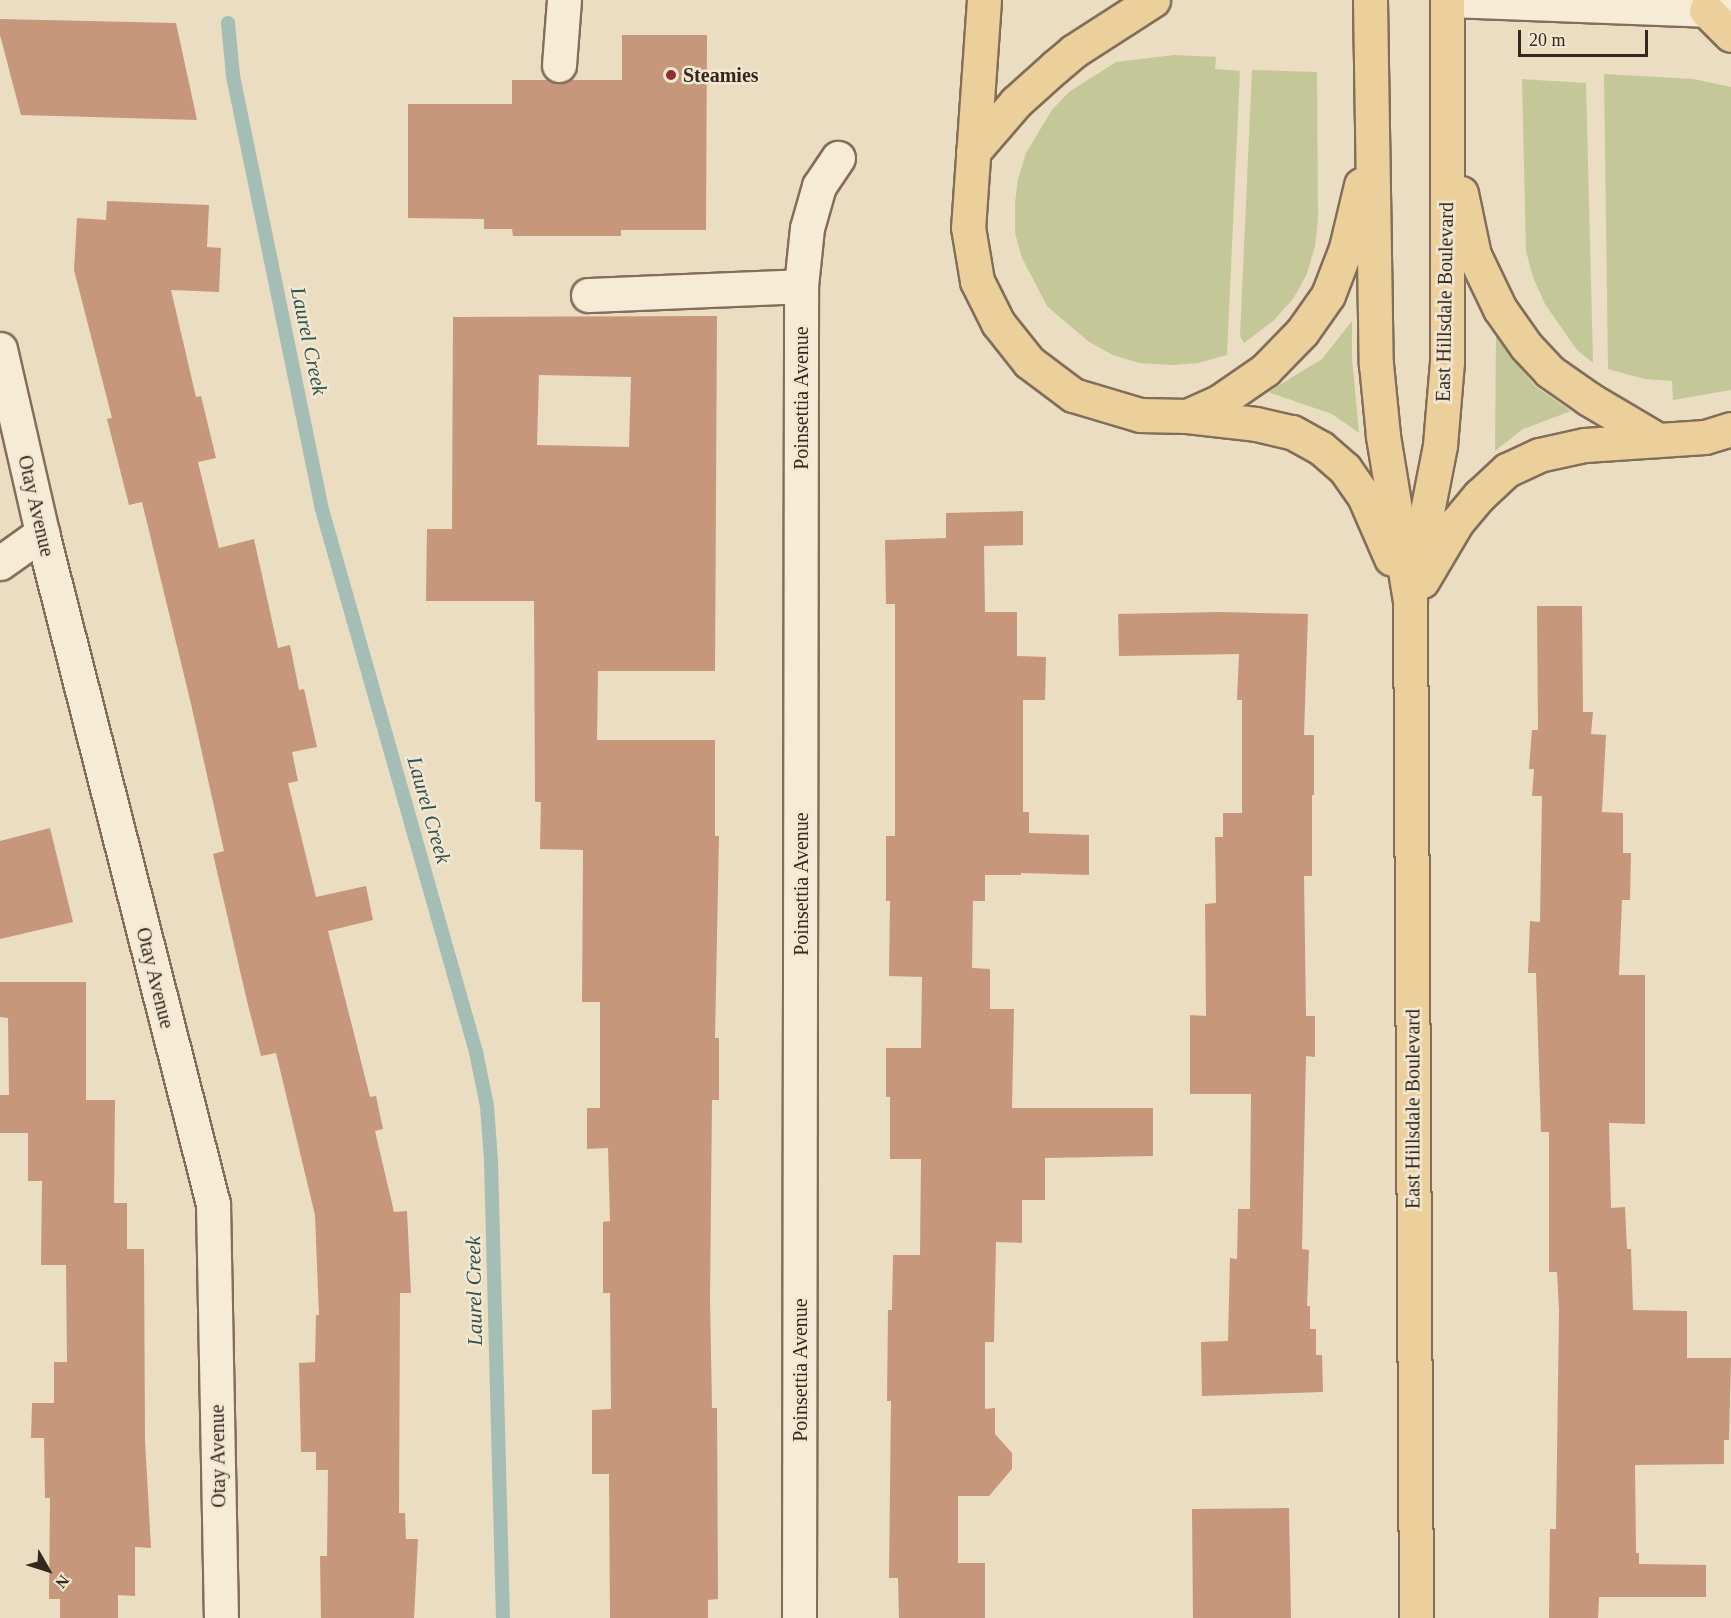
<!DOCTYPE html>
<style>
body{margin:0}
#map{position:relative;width:1731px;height:1618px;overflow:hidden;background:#eaddc2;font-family:Georgia,serif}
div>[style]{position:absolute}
.green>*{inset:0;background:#c4c797}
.stream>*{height:14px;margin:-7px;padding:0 7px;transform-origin:7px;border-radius:7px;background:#a4bdb5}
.building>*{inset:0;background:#c6977a}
.roads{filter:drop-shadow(2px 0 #836e5b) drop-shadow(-2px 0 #836e5b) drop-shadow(0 2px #836e5b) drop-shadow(0 -2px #836e5b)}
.minor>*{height:33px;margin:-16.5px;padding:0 16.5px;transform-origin:16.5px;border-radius:16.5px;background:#f6ebd4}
.major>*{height:33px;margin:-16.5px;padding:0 16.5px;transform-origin:16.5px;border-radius:16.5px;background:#ebd09c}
.dots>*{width:16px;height:16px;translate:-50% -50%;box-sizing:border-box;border:3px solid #f2e7d1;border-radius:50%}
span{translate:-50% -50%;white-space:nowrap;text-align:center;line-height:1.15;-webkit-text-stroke:5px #f2e7d1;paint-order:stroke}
.poi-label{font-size:20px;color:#34271e;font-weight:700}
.left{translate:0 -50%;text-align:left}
.street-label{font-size:20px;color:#34271e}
.water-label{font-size:21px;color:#2e524f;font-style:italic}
.north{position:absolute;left:18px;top:1540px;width:60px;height:60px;-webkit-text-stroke:4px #f2e7d1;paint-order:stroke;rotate:129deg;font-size:16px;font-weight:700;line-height:24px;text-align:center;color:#34271e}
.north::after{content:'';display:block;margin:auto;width:21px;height:27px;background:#34271e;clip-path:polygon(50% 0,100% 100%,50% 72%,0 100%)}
.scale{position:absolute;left:1518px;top:30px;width:130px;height:27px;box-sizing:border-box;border:3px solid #34271e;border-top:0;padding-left:8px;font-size:18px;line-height:21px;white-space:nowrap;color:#34271e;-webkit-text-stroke:4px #f2e7d1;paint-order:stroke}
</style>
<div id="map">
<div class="green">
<div style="clip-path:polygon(1174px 55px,1216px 57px,1215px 69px,1240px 71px,1227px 355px,1198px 363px,1173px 365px,1139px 363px,1113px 355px,1089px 342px,1047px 306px,1022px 258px,1015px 233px,1015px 203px,1018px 179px,1026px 153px,1052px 110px,1069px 92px,1116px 62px)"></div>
<div style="clip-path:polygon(1252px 70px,1317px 72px,1318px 219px,1315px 247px,1306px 276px,1293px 299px,1273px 321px,1244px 343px,1240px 336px)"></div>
<div style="clip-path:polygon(1604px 74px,1693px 79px,1731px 87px,1731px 390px,1673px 400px,1672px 381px,1645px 379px,1608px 369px)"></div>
<div style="clip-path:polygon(1522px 79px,1586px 83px,1593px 363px,1577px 350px,1545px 304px,1533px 277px,1526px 251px)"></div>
<div style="clip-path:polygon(1352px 321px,1352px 358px,1359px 433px,1332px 414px,1268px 392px,1322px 359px)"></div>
<div style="clip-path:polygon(1496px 336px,1535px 386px,1571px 411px,1523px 429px,1495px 451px)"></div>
</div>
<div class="stream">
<div style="left:228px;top:23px;width:53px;rotate:84.6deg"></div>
<div style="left:233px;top:76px;width:439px;rotate:78.4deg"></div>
<div style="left:321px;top:506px;width:568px;rotate:74.15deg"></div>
<div style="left:476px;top:1052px;width:55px;rotate:78.5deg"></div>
<div style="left:487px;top:1106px;width:55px;rotate:85.8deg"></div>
<div style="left:491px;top:1161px;width:457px;rotate:88.5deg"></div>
</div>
<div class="building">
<div style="clip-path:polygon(0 19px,176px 23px,197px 120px,21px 115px,0 35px)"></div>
<div style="clip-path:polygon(622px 35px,707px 35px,706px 230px,621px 230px,621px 236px,513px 236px,512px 229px,484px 229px,484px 219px,408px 218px,408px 104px,512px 104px,512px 80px,548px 80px,558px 84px,569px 80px,622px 80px)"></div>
<div style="clip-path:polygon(107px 201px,209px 205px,207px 247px,221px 248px,219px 292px,171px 290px,196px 397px,201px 396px,216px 458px,198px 462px,219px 548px,254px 539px,278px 648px,290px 645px,299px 690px,304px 689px,317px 747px,292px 752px,298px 781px,288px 783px,316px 897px,366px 886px,373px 920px,328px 931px,370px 1097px,376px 1096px,383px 1129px,375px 1131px,394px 1212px,407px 1211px,411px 1293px,400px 1293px,399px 1513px,405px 1513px,406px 1539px,418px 1539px,414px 1618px,321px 1618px,320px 1556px,327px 1556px,328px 1470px,316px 1470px,316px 1452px,301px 1452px,299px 1363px,315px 1362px,316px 1315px,319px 1315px,315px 1215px,276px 1053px,261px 1056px,247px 1001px,213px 854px,224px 851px,191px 704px,142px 502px,129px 505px,107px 419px,112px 418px,74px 270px,77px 218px,106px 220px)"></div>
<div style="clip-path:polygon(evenodd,717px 316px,715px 671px,598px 671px,597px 740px,715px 740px,715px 836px,719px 836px,715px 1038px,719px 1038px,719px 1100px,712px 1100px,710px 1299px,712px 1408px,717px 1408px,718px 1599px,708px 1600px,708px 1618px,610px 1618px,609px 1474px,592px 1474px,592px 1410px,611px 1409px,610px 1293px,603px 1293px,603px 1222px,610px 1221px,608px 1148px,587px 1149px,587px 1108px,600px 1108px,600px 1002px,582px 1002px,583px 850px,540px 849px,541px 802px,535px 802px,534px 601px,426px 601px,427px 529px,452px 529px,453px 317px,717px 316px,539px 375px,631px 377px,629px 447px,537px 445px,539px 375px)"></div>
<div style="clip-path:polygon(1023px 511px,1023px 545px,984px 546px,985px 612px,1017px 612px,1017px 656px,1046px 657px,1045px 700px,1023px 700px,1023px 812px,1029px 812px,1029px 833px,1089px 835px,1089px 875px,1021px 873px,1021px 875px,985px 875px,985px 901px,973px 901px,972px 968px,990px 969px,990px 1009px,1014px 1009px,1012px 1108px,1153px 1108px,1153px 1156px,1045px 1158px,1045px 1200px,1022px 1200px,1022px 1243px,996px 1242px,994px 1342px,985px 1342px,985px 1409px,995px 1408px,995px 1434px,1012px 1453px,1012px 1469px,989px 1496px,958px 1496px,958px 1563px,985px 1563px,985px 1618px,899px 1618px,898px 1578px,889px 1578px,891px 1401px,887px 1401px,888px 1310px,892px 1310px,893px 1255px,920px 1255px,921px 1159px,890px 1159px,890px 1097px,886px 1097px,886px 1048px,921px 1048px,922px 977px,889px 976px,890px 901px,886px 901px,886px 836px,895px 836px,895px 604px,886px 604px,885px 540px,946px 538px,946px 513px)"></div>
<div style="clip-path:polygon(1537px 606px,1582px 606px,1583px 712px,1593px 712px,1591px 734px,1606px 735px,1602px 812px,1623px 813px,1623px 853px,1631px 853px,1630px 900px,1622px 900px,1619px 975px,1645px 975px,1645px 1124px,1609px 1123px,1611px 1208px,1625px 1207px,1627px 1249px,1631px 1249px,1633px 1310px,1687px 1311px,1687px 1358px,1731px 1358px,1729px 1440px,1724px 1440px,1724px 1464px,1635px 1465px,1636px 1553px,1639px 1553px,1639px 1564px,1706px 1565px,1706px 1597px,1599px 1597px,1598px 1618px,1549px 1618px,1550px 1529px,1556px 1529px,1559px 1310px,1557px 1272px,1549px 1272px,1549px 1132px,1541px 1132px,1536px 973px,1528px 973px,1530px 921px,1540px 922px,1542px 796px,1532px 796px,1534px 769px,1529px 769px,1532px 730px,1538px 730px)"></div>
<div style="clip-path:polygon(1219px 612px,1308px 614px,1304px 735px,1314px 735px,1314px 795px,1312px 795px,1312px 876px,1304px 876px,1306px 1016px,1315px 1016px,1315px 1057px,1306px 1056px,1302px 1249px,1309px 1250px,1307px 1306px,1310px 1306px,1310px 1329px,1316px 1329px,1316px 1355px,1322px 1355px,1323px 1392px,1202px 1396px,1201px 1342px,1228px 1341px,1230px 1258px,1237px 1259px,1238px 1209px,1250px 1209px,1251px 1094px,1190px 1094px,1190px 1015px,1206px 1016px,1205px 904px,1216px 903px,1215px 837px,1223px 837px,1223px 813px,1242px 813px,1242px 700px,1237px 700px,1239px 654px,1119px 656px,1118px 614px)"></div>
<div style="clip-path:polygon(50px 828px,73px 922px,0 939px,0 841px)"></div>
<div style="clip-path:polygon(0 982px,86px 982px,86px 1100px,115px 1100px,114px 1203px,127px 1203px,127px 1249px,144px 1249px,145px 1440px,151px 1548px,135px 1547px,135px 1596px,118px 1595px,118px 1618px,60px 1618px,60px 1599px,49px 1599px,50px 1498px,45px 1498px,44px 1438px,31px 1438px,32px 1403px,54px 1403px,54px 1362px,67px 1362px,66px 1265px,41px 1265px,42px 1181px,28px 1181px,28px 1133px,0 1133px,0 1095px,9px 1095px,8px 1018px,0 1017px)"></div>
<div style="clip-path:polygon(1289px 1508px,1291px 1618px,1193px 1618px,1192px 1509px)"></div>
</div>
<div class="roads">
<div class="minor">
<div style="left:1450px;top:0;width:281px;rotate:2.2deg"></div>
<div style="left:559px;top:65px;width:65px;rotate:-85.6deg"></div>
<div style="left:588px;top:295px;width:213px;rotate:-2.4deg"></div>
<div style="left:0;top:349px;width:189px;rotate:77.1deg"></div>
<div style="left:42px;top:533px;width:692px;rotate:75.7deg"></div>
<div style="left:213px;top:1204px;width:414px;rotate:88.9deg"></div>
<div style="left:0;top:563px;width:52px;rotate:-35.5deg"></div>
<div style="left:799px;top:1618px;width:1332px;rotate:-89.91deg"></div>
<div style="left:801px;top:286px;width:58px;rotate:-84.1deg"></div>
<div style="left:807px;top:228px;width:44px;rotate:-74.1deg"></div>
<div style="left:819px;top:186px;width:34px;rotate:-56deg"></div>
</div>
<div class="major">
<div style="left:984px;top:0;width:228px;rotate:94deg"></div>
<div style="left:968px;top:227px;width:55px;rotate:80.5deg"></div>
<div style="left:977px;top:281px;width:47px;rotate:63.4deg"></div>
<div style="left:998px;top:323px;width:50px;rotate:51.5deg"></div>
<div style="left:1029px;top:362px;width:55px;rotate:36.9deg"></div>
<div style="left:1073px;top:395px;width:70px;rotate:16.6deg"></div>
<div style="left:1140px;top:415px;width:47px;rotate:1.2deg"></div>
<div style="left:1187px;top:416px;width:69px;rotate:6.6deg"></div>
<div style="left:1256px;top:424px;width:37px;rotate:13deg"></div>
<div style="left:1292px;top:432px;width:33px;rotate:29deg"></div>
<div style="left:1321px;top:448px;width:32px;rotate:41deg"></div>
<div style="left:1345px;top:469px;width:33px;rotate:55deg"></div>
<div style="left:1364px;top:496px;width:68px;rotate:66.5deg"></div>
<div style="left:1370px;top:0;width:364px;rotate:89.1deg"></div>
<div style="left:1376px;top:364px;width:72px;rotate:84.4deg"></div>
<div style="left:1383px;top:436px;width:166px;rotate:80.7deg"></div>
<div style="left:1410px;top:600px;width:1018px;rotate:89.66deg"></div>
<div style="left:1706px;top:10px;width:35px;rotate:45deg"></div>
<div style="left:973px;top:152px;width:66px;rotate:-49.3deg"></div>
<div style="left:1016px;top:102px;width:52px;rotate:-41.9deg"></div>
<div style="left:1055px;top:67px;width:25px;rotate:-40deg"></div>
<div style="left:1074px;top:51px;width:94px;rotate:-32.8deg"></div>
<div style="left:1461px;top:193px;width:63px;rotate:78.2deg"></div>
<div style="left:1474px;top:255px;width:60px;rotate:64.3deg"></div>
<div style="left:1500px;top:309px;width:45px;rotate:54.9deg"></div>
<div style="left:1526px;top:346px;width:34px;rotate:47deg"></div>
<div style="left:1549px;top:371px;width:49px;rotate:35deg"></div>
<div style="left:1589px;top:399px;width:80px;rotate:30.7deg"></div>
<div style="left:1187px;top:416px;width:36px;rotate:-24deg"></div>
<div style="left:1220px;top:401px;width:55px;rotate:-34.6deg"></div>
<div style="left:1265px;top:370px;width:53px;rotate:-45.8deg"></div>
<div style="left:1302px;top:332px;width:45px;rotate:-54.9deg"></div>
<div style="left:1328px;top:295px;width:50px;rotate:-69deg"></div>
<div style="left:1346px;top:248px;width:65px;rotate:-76.6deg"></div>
<div style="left:1414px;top:578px;width:136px;rotate:-78.9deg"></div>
<div style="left:1440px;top:445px;width:83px;rotate:-85.2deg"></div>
<div style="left:1447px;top:362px;width:362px;rotate:-90deg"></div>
<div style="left:1422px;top:581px;width:69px;rotate:-59.3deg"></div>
<div style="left:1457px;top:522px;width:35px;rotate:-50deg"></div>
<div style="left:1480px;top:495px;width:37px;rotate:-43deg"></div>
<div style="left:1507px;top:470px;width:35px;rotate:-25deg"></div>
<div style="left:1539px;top:455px;width:47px;rotate:-12.3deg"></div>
<div style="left:1585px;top:445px;width:120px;rotate:-3.8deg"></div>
<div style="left:1705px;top:437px;width:27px;rotate:-17deg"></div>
</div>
</div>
<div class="dots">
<div style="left:671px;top:75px;background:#8d2f33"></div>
</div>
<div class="poi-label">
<span class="left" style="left:683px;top:75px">Steamies</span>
</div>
<div class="street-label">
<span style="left:1445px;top:302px;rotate:-89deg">East Hillsdale Boulevard</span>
<span style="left:801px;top:398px;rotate:-90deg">Poinsettia Avenue</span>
<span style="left:36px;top:506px;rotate:77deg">Otay Avenue</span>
<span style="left:801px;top:884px;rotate:-90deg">Poinsettia Avenue</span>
<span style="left:155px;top:978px;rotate:76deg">Otay Avenue</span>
<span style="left:1413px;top:1109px;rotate:-90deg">East Hillsdale Boulevard</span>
<span style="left:800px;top:1370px;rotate:-90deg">Poinsettia Avenue</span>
<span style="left:218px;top:1456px;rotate:-91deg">Otay Avenue</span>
</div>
<div class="water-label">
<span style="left:309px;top:341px;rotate:78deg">Laurel Creek</span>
<span style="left:429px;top:810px;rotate:74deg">Laurel Creek</span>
<span style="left:474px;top:1291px;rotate:-91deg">Laurel Creek</span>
</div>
<div class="north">N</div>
<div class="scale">20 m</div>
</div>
